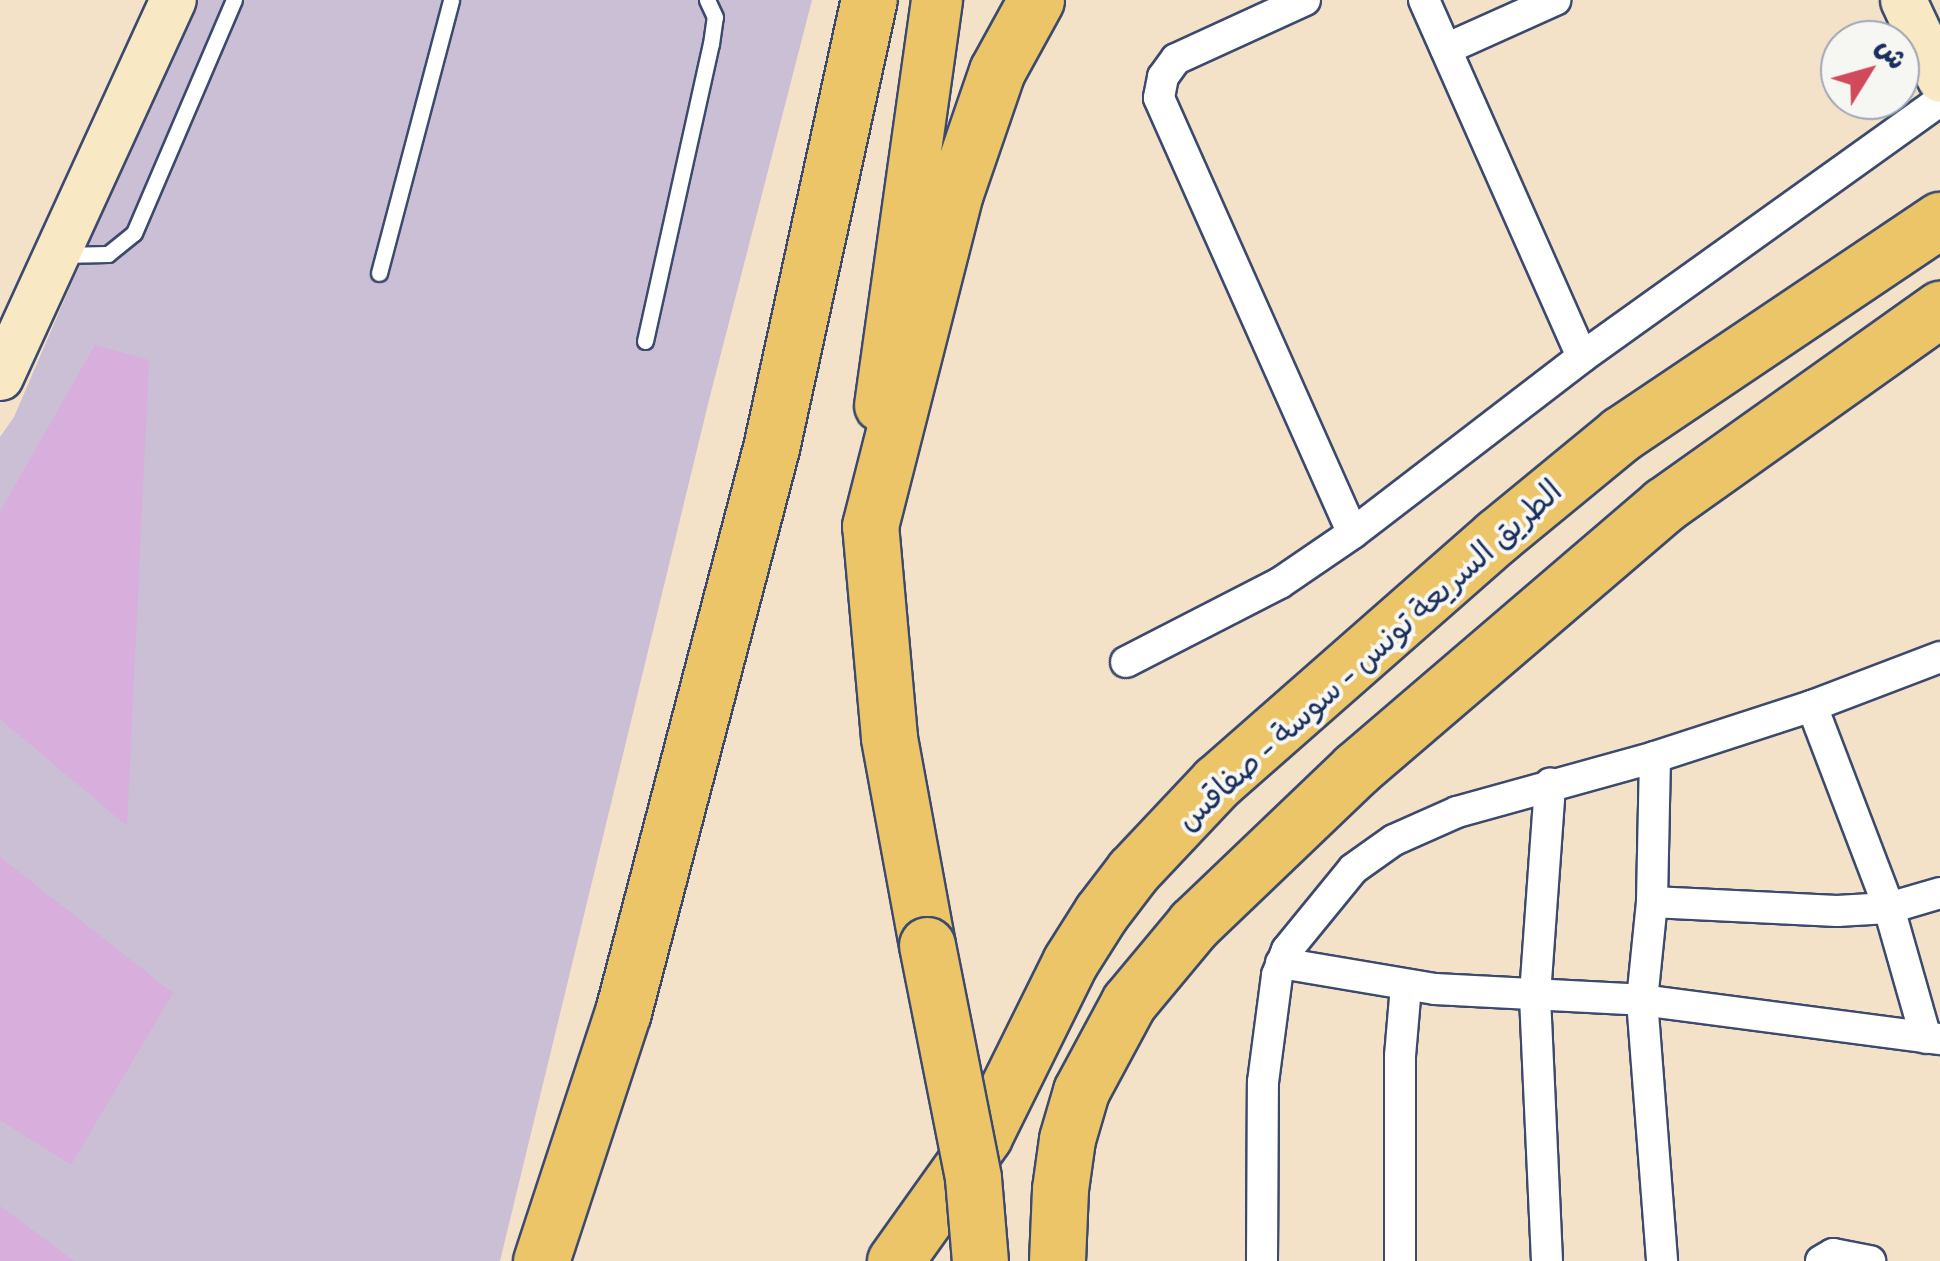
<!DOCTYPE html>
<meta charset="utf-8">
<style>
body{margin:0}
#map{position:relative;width:1940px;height:1261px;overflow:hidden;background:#f3e1c8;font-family:"Patrick Hand","Playpen Sans Arabic",sans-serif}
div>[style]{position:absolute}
.industrial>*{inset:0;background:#cbbfd5}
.building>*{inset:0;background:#d7aedc}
.roads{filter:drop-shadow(2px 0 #3b4a6e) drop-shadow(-2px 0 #3b4a6e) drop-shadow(0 2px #3b4a6e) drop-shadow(0 -2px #3b4a6e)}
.lane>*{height:15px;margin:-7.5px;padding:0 7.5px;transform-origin:7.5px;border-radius:7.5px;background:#fff}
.street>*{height:30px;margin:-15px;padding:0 15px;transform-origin:15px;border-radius:15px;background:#fff}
.secondary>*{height:45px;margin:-22.5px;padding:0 22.5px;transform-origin:22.5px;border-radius:22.5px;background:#f8e8c3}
.primary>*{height:50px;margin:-25px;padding:0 25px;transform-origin:25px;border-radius:25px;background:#edc569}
.highway>*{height:55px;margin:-27.5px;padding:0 27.5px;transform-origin:27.5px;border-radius:27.5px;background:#edc569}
.bridges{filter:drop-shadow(2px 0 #3b4a6e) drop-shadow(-2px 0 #3b4a6e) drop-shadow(0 2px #3b4a6e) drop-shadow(0 -2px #3b4a6e)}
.highway-bridge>*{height:55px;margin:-27.5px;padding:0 27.5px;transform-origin:27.5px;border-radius:27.5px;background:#edc569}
span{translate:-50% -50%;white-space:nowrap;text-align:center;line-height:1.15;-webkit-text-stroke:8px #f6f6f2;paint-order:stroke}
.street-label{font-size:32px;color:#1b2f5e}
.north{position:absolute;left:1820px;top:20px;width:100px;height:100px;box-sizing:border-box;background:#f6f6f2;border:2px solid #9ea6b7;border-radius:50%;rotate:53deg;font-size:28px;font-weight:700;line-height:40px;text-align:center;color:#1b2f5e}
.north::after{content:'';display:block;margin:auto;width:35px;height:45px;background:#d1495b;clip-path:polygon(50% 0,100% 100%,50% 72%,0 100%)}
</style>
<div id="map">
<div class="industrial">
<div style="clip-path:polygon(193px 0,812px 0,709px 400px,500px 1261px,0 1261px,0 437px,14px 417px)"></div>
</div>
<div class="building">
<div style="clip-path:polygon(95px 345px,149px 360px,127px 826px,0 719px,0 512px)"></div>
<div style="clip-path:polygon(0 857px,173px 993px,71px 1165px,0 1120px)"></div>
<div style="clip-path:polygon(0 1206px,74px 1261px,0 1261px)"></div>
</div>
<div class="roads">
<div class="lane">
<div style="left:60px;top:255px;width:48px;rotate:-1.2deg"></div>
<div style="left:108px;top:254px;width:33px;rotate:-39deg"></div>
<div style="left:134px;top:233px;width:254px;rotate:-66.8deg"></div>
<div style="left:379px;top:273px;width:282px;rotate:-75.2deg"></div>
<div style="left:645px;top:341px;width:304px;rotate:-77.5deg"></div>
<div style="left:711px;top:44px;width:27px;rotate:-82deg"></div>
<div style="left:715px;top:17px;width:19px;rotate:-115deg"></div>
</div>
<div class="street">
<div style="left:1305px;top:0;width:142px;rotate:155.4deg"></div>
<div style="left:1176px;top:59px;width:22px;rotate:126deg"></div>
<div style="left:1163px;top:77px;width:21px;rotate:101deg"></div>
<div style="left:1159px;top:98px;width:476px;rotate:66deg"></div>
<div style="left:1424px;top:0;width:390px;rotate:66.1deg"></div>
<div style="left:1446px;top:49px;width:120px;rotate:-24.2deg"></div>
<div style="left:1126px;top:662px;width:173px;rotate:-27.2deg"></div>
<div style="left:1280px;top:583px;width:88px;rotate:-34.4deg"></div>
<div style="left:1353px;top:533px;width:289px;rotate:-37.5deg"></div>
<div style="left:1582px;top:357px;width:440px;rotate:-35.6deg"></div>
<div style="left:1812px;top:706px;width:216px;rotate:69.1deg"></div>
<div style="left:1889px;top:908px;width:135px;rotate:74.1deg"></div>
<div style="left:1655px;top:757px;width:145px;rotate:91.2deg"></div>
<div style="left:1652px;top:902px;width:99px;rotate:95.8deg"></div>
<div style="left:1642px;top:1000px;width:262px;rotate:85.6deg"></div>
<div style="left:1652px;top:902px;width:185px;rotate:2.8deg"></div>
<div style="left:1837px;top:911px;width:52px;rotate:-3.3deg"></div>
<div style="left:1889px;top:908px;width:53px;rotate:-16.4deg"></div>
<div style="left:1281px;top:963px;width:156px;rotate:9.6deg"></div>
<div style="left:1435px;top:989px;width:207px;rotate:3deg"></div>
<div style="left:1642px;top:1000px;width:301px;rotate:7.5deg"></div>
<div style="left:1262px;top:1261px;width:179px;rotate:-89.7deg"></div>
<div style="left:1263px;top:1082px;width:108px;rotate:-82.5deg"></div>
<div style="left:1277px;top:975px;width:27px;rotate:-68deg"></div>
<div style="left:1287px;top:950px;width:104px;rotate:-50.8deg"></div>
<div style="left:1353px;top:869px;width:50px;rotate:-35.3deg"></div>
<div style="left:1394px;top:840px;width:69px;rotate:-24deg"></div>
<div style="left:1457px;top:812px;width:205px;rotate:-15.5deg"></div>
<div style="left:1655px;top:757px;width:165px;rotate:-18deg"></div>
<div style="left:1812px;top:706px;width:137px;rotate:-20.9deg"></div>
<div style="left:1400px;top:1261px;width:205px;rotate:-90deg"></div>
<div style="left:1400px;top:1056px;width:70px;rotate:-85.1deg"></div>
<div style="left:1547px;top:1261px;width:266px;rotate:-92.6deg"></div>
<div style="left:1535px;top:995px;width:212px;rotate:-85.9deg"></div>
<div style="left:1821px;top:1261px;width:14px;rotate:-30deg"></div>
<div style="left:1833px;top:1254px;width:38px;rotate:11deg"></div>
</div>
<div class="secondary">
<div style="left:1903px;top:0;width:87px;rotate:64.9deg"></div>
<div style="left:0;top:377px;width:415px;rotate:-65.4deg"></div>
</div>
<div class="primary">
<div style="left:880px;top:406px;width:410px;rotate:-82deg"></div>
</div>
<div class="highway">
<div style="left:927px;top:945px;width:211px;rotate:-100.4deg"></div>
<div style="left:889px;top:737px;width:212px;rotate:-95.1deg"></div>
<div style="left:870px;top:526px;width:344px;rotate:-75.7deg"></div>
<div style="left:955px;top:193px;width:129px;rotate:-71deg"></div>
<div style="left:997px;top:71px;width:81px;rotate:-61.2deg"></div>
<div style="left:541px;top:1261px;width:262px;rotate:-71.8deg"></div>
<div style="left:623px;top:1012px;width:583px;rotate:-75.3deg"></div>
<div style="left:771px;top:448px;width:459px;rotate:-77.7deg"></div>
<div style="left:895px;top:1261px;width:153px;rotate:-54.5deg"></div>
<div style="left:984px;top:1136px;width:194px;rotate:-63.7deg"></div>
<div style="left:1070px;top:962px;width:58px;rotate:-57.7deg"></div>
<div style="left:1101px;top:913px;width:53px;rotate:-52.7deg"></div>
<div style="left:1133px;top:871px;width:122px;rotate:-46.7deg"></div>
<div style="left:1217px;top:782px;width:373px;rotate:-41.3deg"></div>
<div style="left:1497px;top:536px;width:161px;rotate:-39.4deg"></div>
<div style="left:1621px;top:434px;width:384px;rotate:-33.9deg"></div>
<div style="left:1057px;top:1261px;width:72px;rotate:-87.6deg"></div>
<div style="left:1060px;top:1189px;width:50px;rotate:-82deg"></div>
<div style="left:1067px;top:1139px;width:50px;rotate:-73.7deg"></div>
<div style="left:1081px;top:1091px;width:101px;rotate:-61.7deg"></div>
<div style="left:1129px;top:1002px;width:102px;rotate:-50.2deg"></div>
<div style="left:1194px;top:924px;width:224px;rotate:-43.7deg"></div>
<div style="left:1356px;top:769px;width:406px;rotate:-40.6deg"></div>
<div style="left:1664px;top:505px;width:339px;rotate:-35.4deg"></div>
</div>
</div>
<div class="bridges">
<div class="highway-bridge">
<div style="left:927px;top:945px;width:237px;rotate:78.8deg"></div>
<div style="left:973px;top:1178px;width:83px;rotate:85.2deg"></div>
</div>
</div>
<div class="street-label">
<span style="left:1369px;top:655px;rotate:-42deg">الطريق السريعة تونس - سوسة - صفاقس</span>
</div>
<div class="north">ش</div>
</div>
